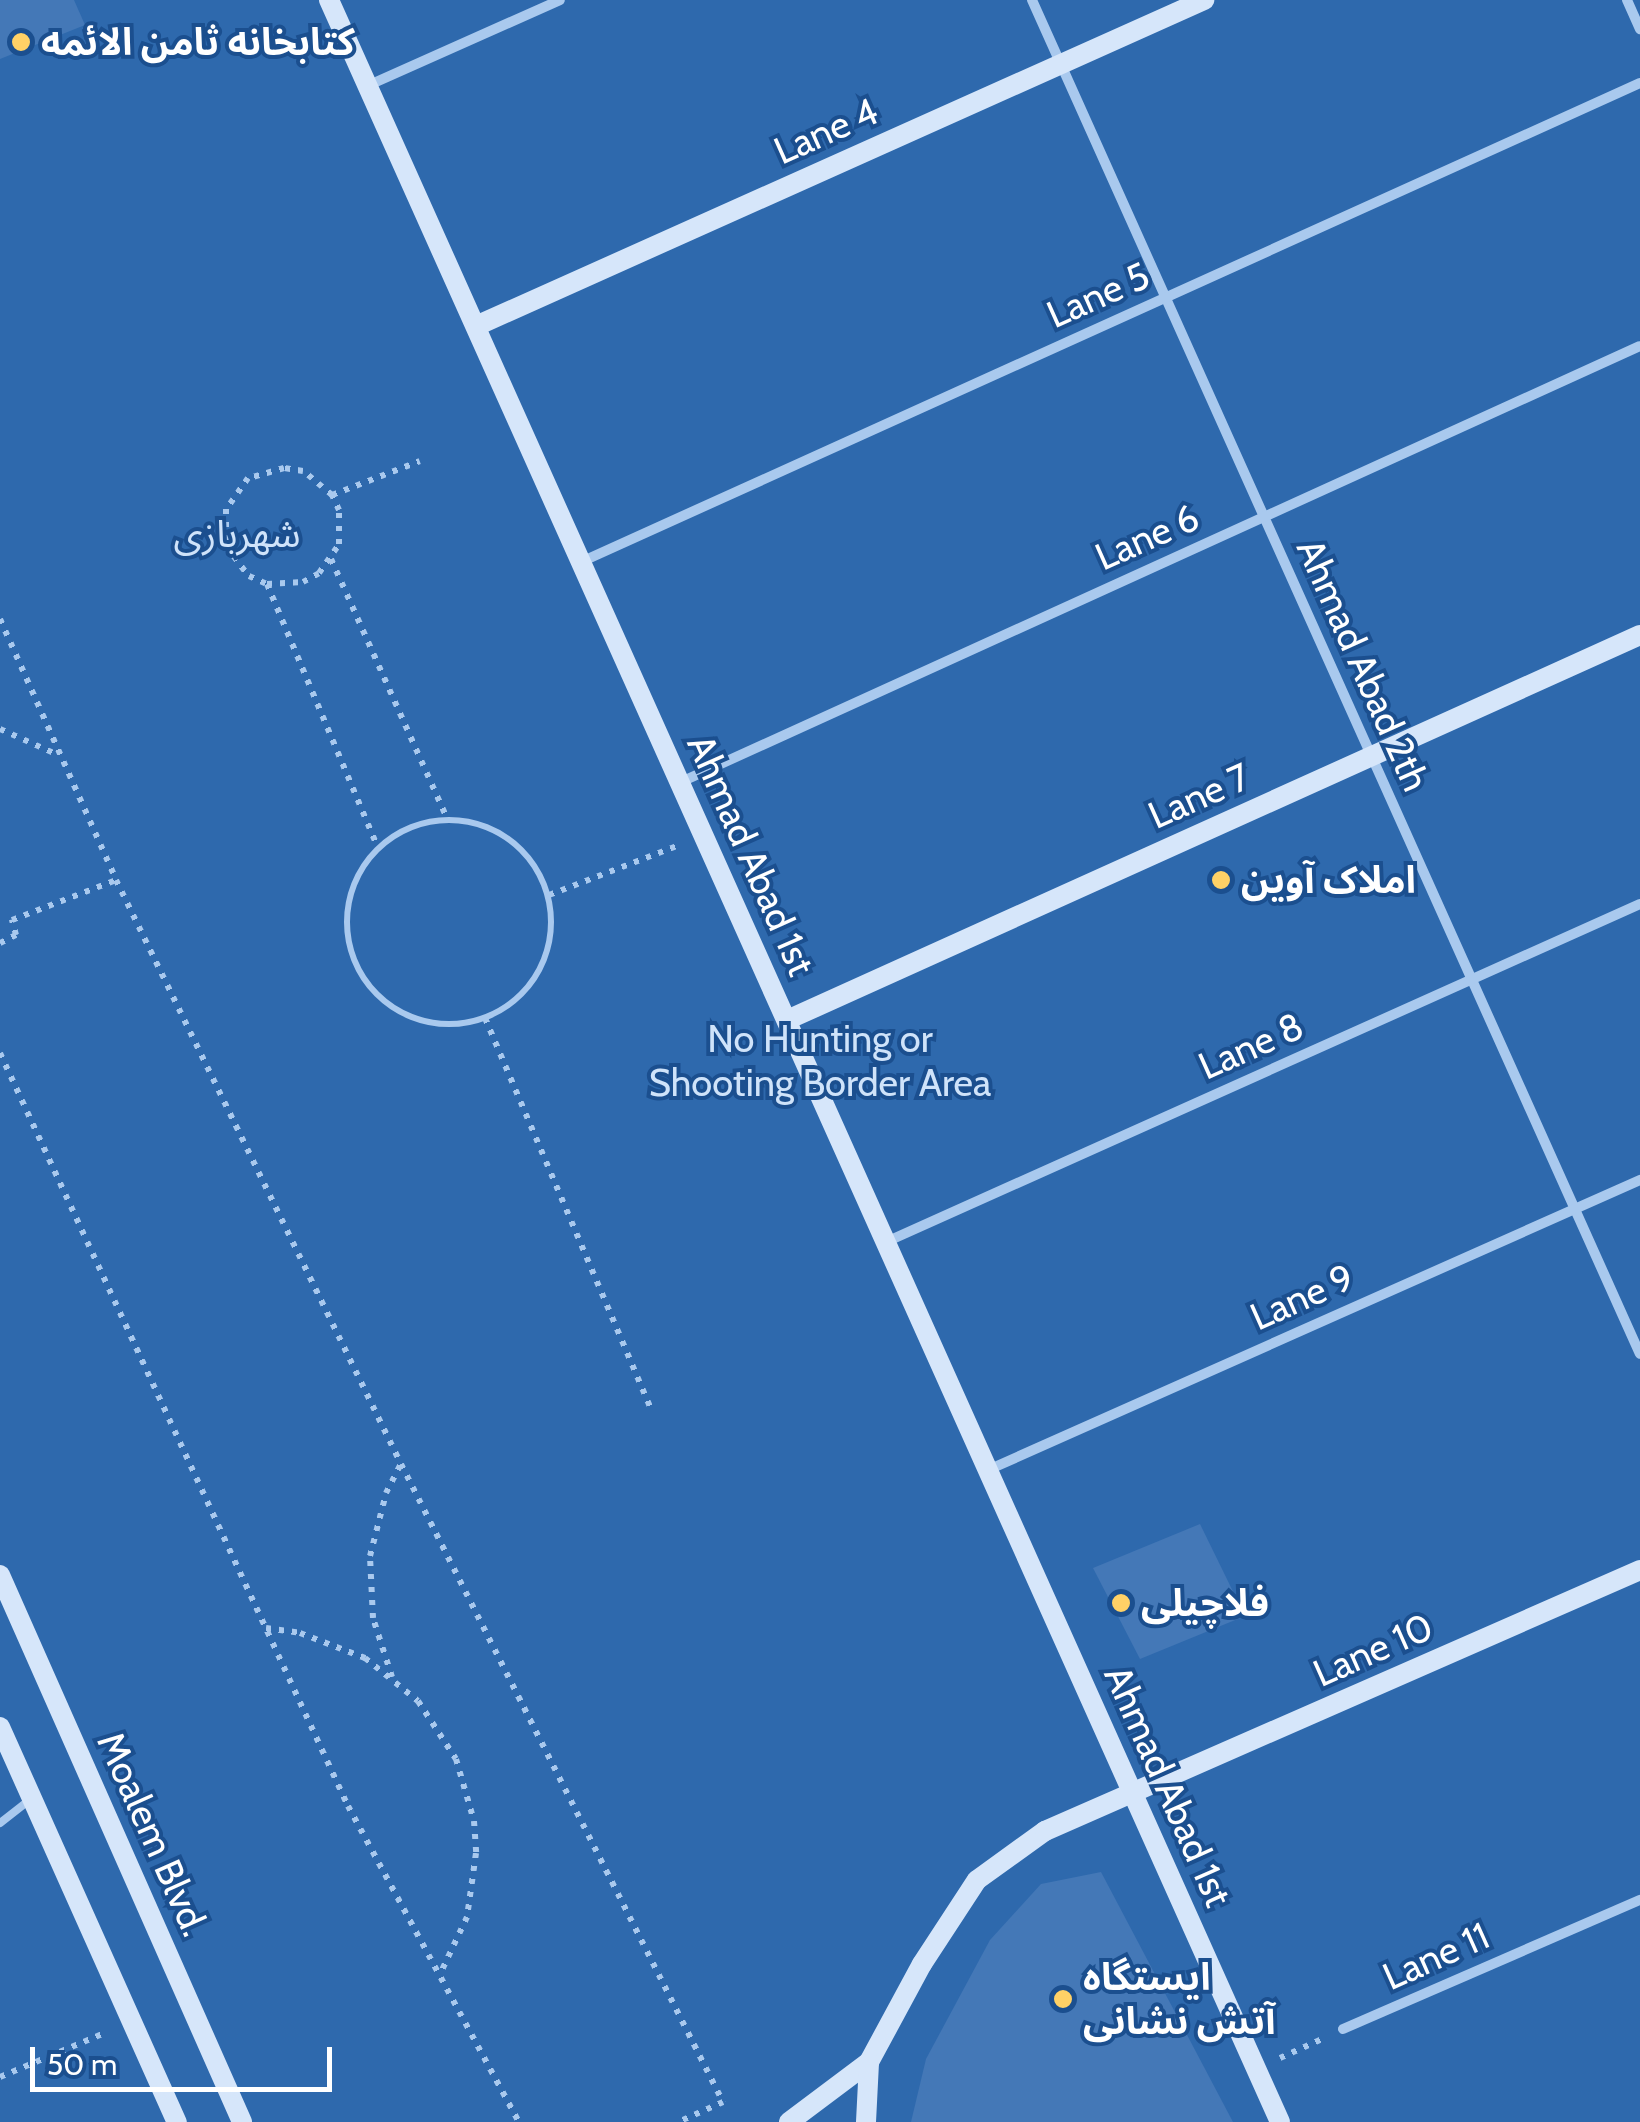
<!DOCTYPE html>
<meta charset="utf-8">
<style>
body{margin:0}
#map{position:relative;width:1640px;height:2122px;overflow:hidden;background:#1b4f8f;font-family:Cabin,"Noto Sans Arabic",sans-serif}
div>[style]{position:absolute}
.green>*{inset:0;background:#2e69ad}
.building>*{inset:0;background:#4478b7}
.path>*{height:6px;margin-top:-3px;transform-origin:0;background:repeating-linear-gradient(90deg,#a9c9ee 0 5px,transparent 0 13px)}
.path>.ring{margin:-3px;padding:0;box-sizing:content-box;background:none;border:6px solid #a9c9ee;border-radius:50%}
.lane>*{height:8px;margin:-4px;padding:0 4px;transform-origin:4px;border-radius:4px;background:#a9c9ee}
.street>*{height:10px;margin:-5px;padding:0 5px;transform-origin:5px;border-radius:5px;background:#a9c9ee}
.secondary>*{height:20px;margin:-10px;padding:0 10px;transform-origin:10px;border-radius:10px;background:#d6e6fa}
.dots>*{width:28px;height:28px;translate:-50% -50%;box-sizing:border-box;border:5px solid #1b4f8f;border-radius:50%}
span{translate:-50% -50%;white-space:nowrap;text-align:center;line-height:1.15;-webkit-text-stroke:8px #1b4f8f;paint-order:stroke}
.poi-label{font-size:38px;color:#fff;font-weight:700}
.left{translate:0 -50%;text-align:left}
.street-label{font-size:38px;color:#fff}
.park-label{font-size:38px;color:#cfe3fa}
.scale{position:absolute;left:30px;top:2047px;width:302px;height:45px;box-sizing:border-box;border:5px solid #fff;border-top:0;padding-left:12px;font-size:30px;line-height:35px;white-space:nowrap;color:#fff;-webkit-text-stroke:8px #1b4f8f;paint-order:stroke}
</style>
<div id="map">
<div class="green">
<div style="clip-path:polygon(0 0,1640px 0,1640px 2122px,0 2122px)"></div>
</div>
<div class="building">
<div style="clip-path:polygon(0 0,74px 0,85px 25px,0 59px)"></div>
<div style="clip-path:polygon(1200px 1524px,1245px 1616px,1140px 1659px,1093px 1568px)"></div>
<div style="clip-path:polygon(1101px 1872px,1233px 2122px,911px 2122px,926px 2059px,990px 1940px,1041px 1884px)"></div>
</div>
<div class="path">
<div style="left:332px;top:495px;width:94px;rotate:-21.1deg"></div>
<div style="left:331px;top:559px;width:286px;rotate:65.9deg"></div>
<div style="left:267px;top:584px;width:36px;rotate:-3deg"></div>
<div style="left:303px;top:582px;width:18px;rotate:-29deg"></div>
<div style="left:319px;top:573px;width:35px;rotate:-55deg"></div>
<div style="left:339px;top:544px;width:34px;rotate:-90deg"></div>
<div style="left:339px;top:510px;width:17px;rotate:-115deg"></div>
<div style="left:332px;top:495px;width:38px;rotate:-140deg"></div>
<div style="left:303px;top:471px;width:19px;rotate:-171deg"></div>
<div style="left:284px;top:468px;width:37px;rotate:164deg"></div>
<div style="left:248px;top:478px;width:38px;rotate:125deg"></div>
<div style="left:226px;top:509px;width:37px;rotate:90deg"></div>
<div style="left:226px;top:546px;width:38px;rotate:53deg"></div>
<div style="left:249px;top:576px;width:20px;rotate:24deg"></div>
<div style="left:267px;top:584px;width:286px;rotate:67.2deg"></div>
<div style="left:0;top:619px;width:286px;rotate:66deg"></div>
<div style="left:116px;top:880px;width:650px;rotate:63.99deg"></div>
<div style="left:401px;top:1464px;width:715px;rotate:63.22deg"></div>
<div style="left:723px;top:2102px;width:49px;rotate:156deg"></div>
<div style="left:0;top:729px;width:64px;rotate:24.1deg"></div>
<div class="ring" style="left:347px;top:820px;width:198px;height:198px"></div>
<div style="left:549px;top:895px;width:139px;rotate:-21deg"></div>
<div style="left:0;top:943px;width:18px;rotate:-27deg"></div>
<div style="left:16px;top:935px;width:16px;rotate:-105deg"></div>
<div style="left:12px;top:920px;width:111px;rotate:-21deg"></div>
<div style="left:485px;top:1018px;width:426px;rotate:67deg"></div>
<div style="left:0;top:1053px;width:830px;rotate:65.2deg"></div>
<div style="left:348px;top:1806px;width:359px;rotate:61.6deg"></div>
<div style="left:266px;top:1628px;width:34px;rotate:8deg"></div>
<div style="left:300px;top:1633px;width:70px;rotate:21deg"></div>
<div style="left:365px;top:1658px;width:68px;rotate:39.1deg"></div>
<div style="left:418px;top:1701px;width:69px;rotate:56.8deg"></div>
<div style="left:456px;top:1759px;width:65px;rotate:73.8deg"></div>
<div style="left:474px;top:1821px;width:32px;rotate:86deg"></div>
<div style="left:476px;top:1853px;width:65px;rotate:98deg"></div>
<div style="left:467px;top:1917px;width:63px;rotate:115.3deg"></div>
<div style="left:392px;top:1677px;width:62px;rotate:-107.9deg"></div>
<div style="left:373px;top:1618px;width:62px;rotate:-92.8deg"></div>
<div style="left:370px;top:1556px;width:65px;rotate:-75.7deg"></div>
<div style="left:386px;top:1493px;width:33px;rotate:-63deg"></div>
<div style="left:1280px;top:2058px;width:48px;rotate:-24.4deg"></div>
<div style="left:0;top:2077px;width:116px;rotate:-22.8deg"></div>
</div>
<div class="lane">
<div style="left:0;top:1823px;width:36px;rotate:-38deg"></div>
</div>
<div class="street">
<div style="left:1032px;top:0;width:1484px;rotate:65.82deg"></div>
<div style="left:1627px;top:0;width:32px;rotate:66deg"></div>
<div style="left:367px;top:86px;width:211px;rotate:-24deg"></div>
<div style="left:581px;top:562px;width:1162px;rotate:-24.34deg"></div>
<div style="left:681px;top:782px;width:1053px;rotate:-24.45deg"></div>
<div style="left:886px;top:1242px;width:826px;rotate:-24.15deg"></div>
<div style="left:988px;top:1470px;width:714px;rotate:-23.98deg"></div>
<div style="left:1343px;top:2029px;width:324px;rotate:-23.5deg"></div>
</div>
<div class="secondary">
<div style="left:329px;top:0;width:2325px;rotate:65.86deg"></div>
<div style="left:476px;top:326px;width:798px;rotate:-24.12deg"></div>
<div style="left:787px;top:1020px;width:936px;rotate:-24.29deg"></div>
<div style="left:0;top:1575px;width:598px;rotate:66.13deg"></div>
<div style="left:0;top:1727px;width:433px;rotate:65.9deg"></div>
<div style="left:789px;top:2122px;width:100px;rotate:-36.9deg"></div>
<div style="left:869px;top:2062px;width:111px;rotate:-61.6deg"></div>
<div style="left:922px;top:1964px;width:100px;rotate:-56.8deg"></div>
<div style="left:977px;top:1880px;width:84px;rotate:-35.8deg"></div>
<div style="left:1045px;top:1831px;width:650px;rotate:-23.68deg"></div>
<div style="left:866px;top:2122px;width:60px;rotate:-87.1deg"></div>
</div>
<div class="dots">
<div style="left:21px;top:42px;background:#ffd166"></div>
<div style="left:1221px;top:880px;background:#ffd166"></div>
<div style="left:1121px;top:1603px;background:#ffd166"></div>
<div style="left:1063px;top:1999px;background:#ffd166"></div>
</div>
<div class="poi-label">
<span class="left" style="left:41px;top:42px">کتابخانه ثامن الائمه</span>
<span class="left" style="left:1241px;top:880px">املاک آوین</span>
<span class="left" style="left:1141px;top:1603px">فلاچیلی</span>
<span class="left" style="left:1083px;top:1999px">ایستگاه<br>آتش نشانی</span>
</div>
<div class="street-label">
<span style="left:826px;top:131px;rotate:-24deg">Lane 4</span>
<span style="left:1098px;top:295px;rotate:-24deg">Lane 5</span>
<span style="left:1147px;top:537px;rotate:-24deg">Lane 6</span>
<span style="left:1363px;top:665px;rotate:66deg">Ahmad Abad 2th</span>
<span style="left:1199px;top:796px;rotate:-24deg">Lane 7</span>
<span style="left:751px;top:855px;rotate:66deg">Ahmad Abad 1st</span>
<span style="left:1251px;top:1046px;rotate:-24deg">Lane 8</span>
<span style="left:1302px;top:1297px;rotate:-24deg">Lane 9</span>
<span style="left:1373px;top:1650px;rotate:-24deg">Lane 10</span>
<span style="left:1168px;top:1786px;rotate:66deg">Ahmad Abad 1st</span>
<span style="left:153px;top:1834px;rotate:66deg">Moalem Blvd.</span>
<span style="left:1436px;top:1956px;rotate:-24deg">Lane 11</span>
</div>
<div class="park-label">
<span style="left:237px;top:534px">شهربازی</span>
<span style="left:820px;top:1061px">No Hunting or<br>Shooting Border Area</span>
</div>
<div class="scale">50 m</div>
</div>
